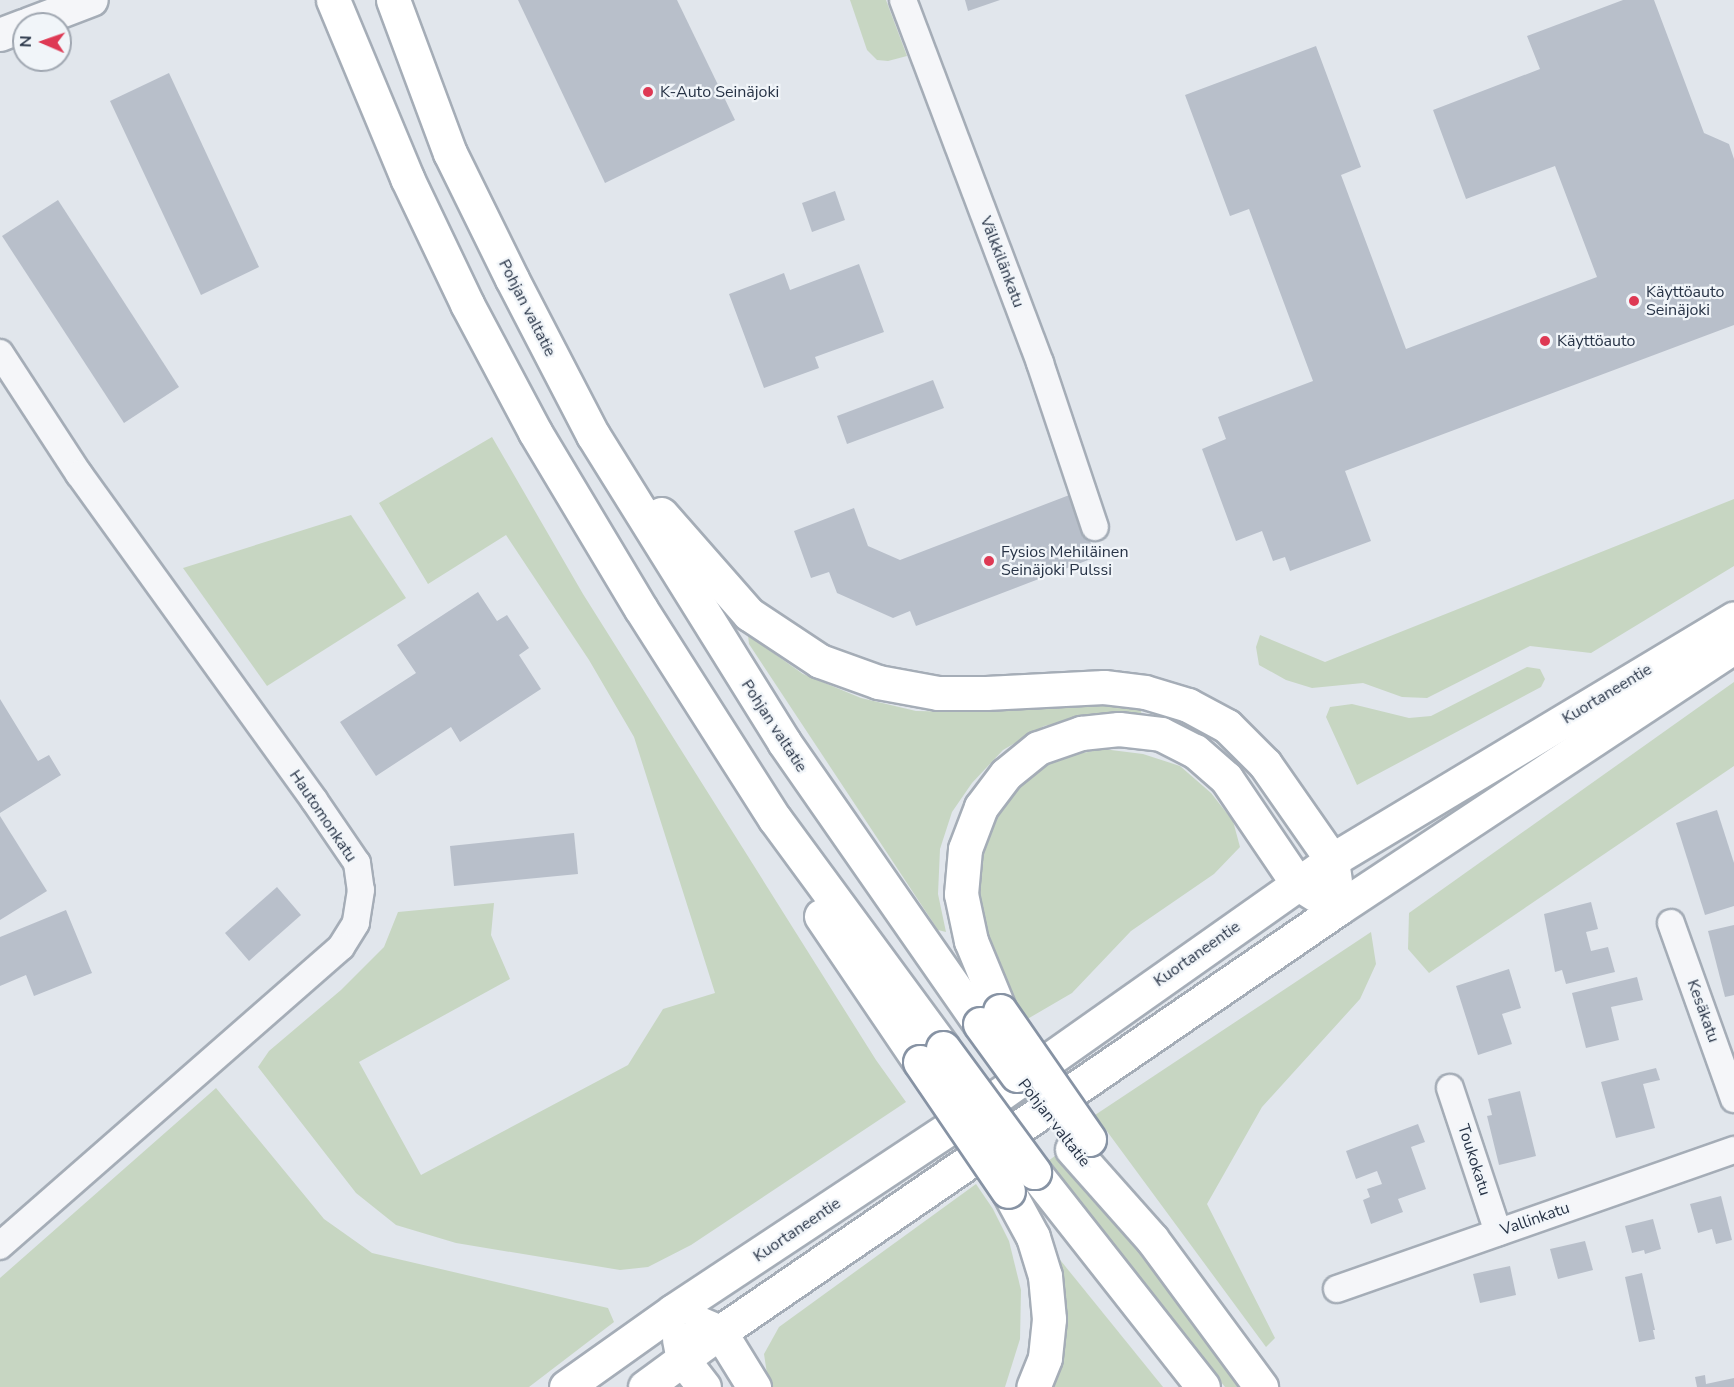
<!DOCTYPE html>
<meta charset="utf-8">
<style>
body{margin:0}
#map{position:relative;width:1734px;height:1387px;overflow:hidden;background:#e1e6ec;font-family:"Nunito Sans",sans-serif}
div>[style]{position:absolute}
.green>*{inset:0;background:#c7d6c2}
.building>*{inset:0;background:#b8bfca}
.roads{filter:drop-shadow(2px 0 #a5adb7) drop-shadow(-2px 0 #a5adb7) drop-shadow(0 2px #a5adb7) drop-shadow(0 -2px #a5adb7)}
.minor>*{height:26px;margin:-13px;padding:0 13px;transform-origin:13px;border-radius:13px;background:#f5f6f9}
.tertiary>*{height:32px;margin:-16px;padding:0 16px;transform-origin:16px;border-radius:16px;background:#f5f6f9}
.trunk>*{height:33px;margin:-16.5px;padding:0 16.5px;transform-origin:16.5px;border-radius:16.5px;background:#fff}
.bridges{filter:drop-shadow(2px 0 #8793a4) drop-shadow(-2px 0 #8793a4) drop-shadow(0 2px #8793a4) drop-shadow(0 -2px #8793a4)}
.trunk-bridge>*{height:33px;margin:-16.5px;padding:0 16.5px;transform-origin:16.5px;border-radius:16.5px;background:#fff}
.dots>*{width:16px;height:16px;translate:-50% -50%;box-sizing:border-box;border:3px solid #f1f5f9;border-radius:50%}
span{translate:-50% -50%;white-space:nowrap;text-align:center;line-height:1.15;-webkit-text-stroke:4.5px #f1f5f9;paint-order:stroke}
.poi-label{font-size:16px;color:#273346}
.left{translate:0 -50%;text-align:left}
.street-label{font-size:16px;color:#273346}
.north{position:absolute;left:12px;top:12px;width:60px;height:60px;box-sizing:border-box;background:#f1f5f9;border:2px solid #a0a7b1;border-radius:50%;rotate:272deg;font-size:16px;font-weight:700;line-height:24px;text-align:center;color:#273346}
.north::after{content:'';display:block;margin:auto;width:21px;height:27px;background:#de3954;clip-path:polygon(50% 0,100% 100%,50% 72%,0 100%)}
</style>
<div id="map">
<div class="green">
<div style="clip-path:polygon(850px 0,886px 0,907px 56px,888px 61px,877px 60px,867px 50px)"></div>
<div style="clip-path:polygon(492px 437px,583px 594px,876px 1060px,906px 1102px,691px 1245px,648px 1267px,620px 1270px,456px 1243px,396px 1225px,356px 1193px,258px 1067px,269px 1051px,341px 990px,384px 947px,398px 912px,494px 903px,491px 935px,510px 979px,359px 1062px,421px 1175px,628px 1065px,663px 1009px,715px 993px,634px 737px,589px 660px,506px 535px,428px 584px,379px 503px)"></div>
<div style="clip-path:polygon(1734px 499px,1734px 566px,1591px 653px,1530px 646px,1427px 698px,1402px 697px,1363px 683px,1312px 688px,1286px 680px,1259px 665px,1256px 647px,1260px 635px,1325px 662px)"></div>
<div style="clip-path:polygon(351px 515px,406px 598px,267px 686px,183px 568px)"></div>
<div style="clip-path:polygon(748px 635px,803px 674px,861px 698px,916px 711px,973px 712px,1037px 705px,1094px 703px,1141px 710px,1142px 718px,1091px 716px,1044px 726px,1003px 750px,972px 783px,952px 812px,940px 849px,938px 894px,946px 932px,938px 930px,749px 644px)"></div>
<div style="clip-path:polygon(1527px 667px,1540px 669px,1545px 679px,1541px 687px,1357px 785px,1326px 717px,1330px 707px,1352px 704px,1409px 718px,1431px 716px)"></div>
<div style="clip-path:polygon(1734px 682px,1734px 766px,1429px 973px,1408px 949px,1409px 913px)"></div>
<div style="clip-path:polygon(1103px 749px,1143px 754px,1180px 766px,1211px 793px,1233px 821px,1240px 847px,1214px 874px,1131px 931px,1072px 993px,1024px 1021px,989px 952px,978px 911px,980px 862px,992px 819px,1021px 782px,1057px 758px)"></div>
<div style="clip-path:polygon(1371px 932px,1376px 964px,1360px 999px,1262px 1107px,1207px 1204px,1275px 1338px,1266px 1347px,1095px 1115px)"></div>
<div style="clip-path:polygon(216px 1088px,324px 1219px,372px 1253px,608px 1308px,614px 1322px,529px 1387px,0 1387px,0 1278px)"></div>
<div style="clip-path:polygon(1062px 1151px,1141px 1256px,1246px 1387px,1225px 1387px,1156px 1301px,1048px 1161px)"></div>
<div style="clip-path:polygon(976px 1184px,993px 1209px,1009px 1241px,1021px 1290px,1020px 1339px,1005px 1387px,769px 1387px,764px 1354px,779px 1327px)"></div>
<div style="clip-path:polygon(1044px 1240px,1163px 1387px,1045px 1387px)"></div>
</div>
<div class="building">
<div style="clip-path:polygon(518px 0,677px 0,735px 120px,605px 183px)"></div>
<div style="clip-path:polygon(965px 0,1000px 0,968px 11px)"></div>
<div style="clip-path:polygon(1623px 0,1654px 0,1704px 133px,1729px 144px,1734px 159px,1734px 325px,1345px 471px,1371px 541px,1290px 571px,1285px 557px,1273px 561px,1262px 531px,1236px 541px,1202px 449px,1226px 439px,1218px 417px,1313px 381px,1249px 209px,1230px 216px,1185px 95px,1316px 46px,1361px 167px,1341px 175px,1406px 349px,1597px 277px,1555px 166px,1466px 199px,1433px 110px,1540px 69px,1527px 36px)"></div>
<div style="clip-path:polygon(169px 73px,259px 267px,201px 295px,110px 101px)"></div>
<div style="clip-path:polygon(835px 191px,845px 220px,812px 232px,802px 203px)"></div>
<div style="clip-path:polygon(58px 200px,179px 387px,124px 423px,2px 236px)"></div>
<div style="clip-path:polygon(859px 264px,884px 332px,815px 357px,819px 368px,764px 388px,729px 294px,784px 273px,790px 290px)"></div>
<div style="clip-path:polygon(933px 380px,944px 408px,847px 444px,837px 416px)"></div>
<div style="clip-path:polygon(1072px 494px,1096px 557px,916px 626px,910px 611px,893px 618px,837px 593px,829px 572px,811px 578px,794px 531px,854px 508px,868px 546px,900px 560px)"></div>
<div style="clip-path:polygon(478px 592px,497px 621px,507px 615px,529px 648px,519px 655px,541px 689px,460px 742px,451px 727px,376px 776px,340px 722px,416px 673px,397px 645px)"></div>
<div style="clip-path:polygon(0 699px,38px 761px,49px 755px,61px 775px,0 813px)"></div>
<div style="clip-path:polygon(1717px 810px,1734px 863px,1734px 906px,1705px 915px,1676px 823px)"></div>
<div style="clip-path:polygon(0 816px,47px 891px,0 920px)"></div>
<div style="clip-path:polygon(574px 833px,578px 874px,454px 886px,450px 846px)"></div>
<div style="clip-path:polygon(277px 887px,301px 915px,249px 961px,225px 933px)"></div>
<div style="clip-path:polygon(1591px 902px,1598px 929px,1586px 932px,1591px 951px,1608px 947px,1615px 972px,1566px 984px,1562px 970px,1555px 972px,1544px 914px)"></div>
<div style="clip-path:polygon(66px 910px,92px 973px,34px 996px,26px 975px,0 986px,0 937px)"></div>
<div style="clip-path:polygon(1734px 925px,1734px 995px,1725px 997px,1708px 931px)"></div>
<div style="clip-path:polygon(1509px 969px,1521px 1008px,1502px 1014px,1512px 1044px,1478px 1055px,1456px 986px)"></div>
<div style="clip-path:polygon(1637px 977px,1643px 1000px,1611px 1007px,1619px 1040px,1586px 1048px,1572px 993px)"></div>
<div style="clip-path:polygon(1656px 1068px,1660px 1080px,1643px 1084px,1655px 1128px,1616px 1138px,1601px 1082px)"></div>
<div style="clip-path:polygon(1520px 1091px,1536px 1156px,1499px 1165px,1487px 1116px,1492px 1115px,1488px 1099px)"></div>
<div style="clip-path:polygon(1418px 1124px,1425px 1142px,1411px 1147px,1426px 1189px,1398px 1199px,1403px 1212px,1371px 1224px,1363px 1200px,1370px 1197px,1367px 1189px,1382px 1184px,1377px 1171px,1356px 1179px,1346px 1151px)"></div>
<div style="clip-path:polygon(1721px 1196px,1732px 1240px,1716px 1244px,1712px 1229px,1698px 1233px,1690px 1204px)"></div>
<div style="clip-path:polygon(1653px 1219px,1661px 1249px,1645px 1254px,1644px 1250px,1632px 1253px,1625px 1226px)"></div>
<div style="clip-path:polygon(1585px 1241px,1593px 1270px,1558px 1279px,1550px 1249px)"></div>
<div style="clip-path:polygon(1510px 1266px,1516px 1295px,1480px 1303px,1473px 1274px)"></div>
<div style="clip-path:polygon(1642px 1273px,1655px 1330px,1653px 1330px,1655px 1339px,1639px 1342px,1625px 1277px)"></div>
<div style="clip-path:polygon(1705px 1375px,1706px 1384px,1734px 1378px,1734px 1387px,1697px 1387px,1695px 1377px)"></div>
</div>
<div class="roads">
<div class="minor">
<div style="left:903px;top:0;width:388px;rotate:69.3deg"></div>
<div style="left:1040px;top:363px;width:173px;rotate:71.5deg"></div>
<div style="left:0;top:353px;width:145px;rotate:56.9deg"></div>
<div style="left:79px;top:474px;width:402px;rotate:54.2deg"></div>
<div style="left:314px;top:800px;width:76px;rotate:55.7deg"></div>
<div style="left:357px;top:863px;width:27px;rotate:82deg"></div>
<div style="left:361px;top:890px;width:33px;rotate:99deg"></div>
<div style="left:356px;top:923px;width:28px;rotate:122deg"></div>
<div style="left:341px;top:947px;width:454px;rotate:138.8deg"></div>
<div style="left:1671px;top:923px;width:187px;rotate:70.3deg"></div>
<div style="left:1450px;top:1088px;width:152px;rotate:71.6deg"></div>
<div style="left:1337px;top:1289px;width:421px;rotate:-19.3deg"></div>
</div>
<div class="tertiary">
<div style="left:29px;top:24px;width:67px;rotate:-20.9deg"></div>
<div style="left:0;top:35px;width:26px;rotate:-21deg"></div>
</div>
<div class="trunk">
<div style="left:333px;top:0;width:193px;rotate:67.4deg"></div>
<div style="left:407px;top:178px;width:140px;rotate:64.5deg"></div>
<div style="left:467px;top:304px;width:145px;rotate:62deg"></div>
<div style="left:535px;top:432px;width:206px;rotate:59.1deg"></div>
<div style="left:641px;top:609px;width:249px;rotate:57.5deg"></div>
<div style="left:775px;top:819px;width:284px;rotate:53.7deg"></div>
<div style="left:393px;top:0;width:163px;rotate:69.6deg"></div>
<div style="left:450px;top:153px;width:140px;rotate:63.8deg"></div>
<div style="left:512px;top:279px;width:176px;rotate:62.6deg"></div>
<div style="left:593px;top:435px;width:362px;rotate:58.1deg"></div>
<div style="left:784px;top:742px;width:343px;rotate:55.2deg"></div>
<div style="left:661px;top:514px;width:133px;rotate:48.7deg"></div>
<div style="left:749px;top:614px;width:85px;rotate:33.5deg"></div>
<div style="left:820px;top:661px;width:62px;rotate:19.9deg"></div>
<div style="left:878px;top:682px;width:61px;rotate:10.4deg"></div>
<div style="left:938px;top:693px;width:48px"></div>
<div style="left:986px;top:693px;width:118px;rotate:-2.9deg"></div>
<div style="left:1104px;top:687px;width:41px;rotate:7deg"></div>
<div style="left:1145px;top:692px;width:45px;rotate:16.8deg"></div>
<div style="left:1188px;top:705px;width:44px;rotate:28.3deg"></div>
<div style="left:1227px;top:726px;width:54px;rotate:45deg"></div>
<div style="left:1265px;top:764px;width:117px;rotate:55.1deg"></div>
<div style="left:1332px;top:860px;width:21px;rotate:82deg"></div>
<div style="left:821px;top:916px;width:176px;rotate:55.9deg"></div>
<div style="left:1000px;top:1011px;width:76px;rotate:-112.5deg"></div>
<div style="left:971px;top:941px;width:48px;rotate:-102deg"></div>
<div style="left:961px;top:894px;width:45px;rotate:-84.9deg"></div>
<div style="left:965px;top:849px;width:45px;rotate:-69.1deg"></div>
<div style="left:981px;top:807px;width:41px;rotate:-52.9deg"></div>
<div style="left:1006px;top:774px;width:41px;rotate:-39.1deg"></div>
<div style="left:1038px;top:748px;width:46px;rotate:-19.2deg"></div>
<div style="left:1081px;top:733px;width:38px;rotate:-6deg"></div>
<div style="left:1119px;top:729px;width:42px;rotate:6.8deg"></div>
<div style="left:1161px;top:734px;width:38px;rotate:27deg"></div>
<div style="left:1195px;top:751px;width:41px;rotate:41.1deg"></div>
<div style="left:1226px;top:778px;width:127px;rotate:55.9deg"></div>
<div style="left:1297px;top:883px;width:22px;rotate:32deg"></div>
<div style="left:1072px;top:1149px;width:120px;rotate:48.4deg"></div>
<div style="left:1152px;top:1239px;width:184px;rotate:53.6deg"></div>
<div style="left:1034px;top:1172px;width:273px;rotate:51.8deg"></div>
<div style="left:1008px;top:1191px;width:52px;rotate:61.5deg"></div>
<div style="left:1033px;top:1237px;width:41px;rotate:72.9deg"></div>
<div style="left:1045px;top:1276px;width:43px;rotate:84.7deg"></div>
<div style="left:1049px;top:1319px;width:39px;rotate:96deg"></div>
<div style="left:1045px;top:1358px;width:31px;rotate:112deg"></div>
<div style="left:701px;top:1324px;width:21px;rotate:23deg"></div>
<div style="left:720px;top:1332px;width:65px;rotate:58.3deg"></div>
<div style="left:679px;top:1339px;width:21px;rotate:79deg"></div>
<div style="left:683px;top:1360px;width:34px;rotate:52deg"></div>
<div style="left:566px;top:1387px;width:131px;rotate:-35.4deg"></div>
<div style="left:673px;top:1311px;width:387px;rotate:-33.5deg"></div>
<div style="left:996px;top:1097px;width:411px;rotate:-35.2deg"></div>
<div style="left:1332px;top:860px;width:469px;rotate:-31deg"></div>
<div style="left:645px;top:1387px;width:93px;rotate:-36.3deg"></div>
<div style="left:720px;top:1332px;width:750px;rotate:-34.41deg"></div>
<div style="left:1339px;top:908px;width:473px;rotate:-33.5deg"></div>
</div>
</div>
<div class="bridges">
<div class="trunk-bridge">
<div style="left:1000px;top:1011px;width:156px;rotate:55.2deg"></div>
<div style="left:980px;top:1024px;width:63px;rotate:54deg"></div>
<div style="left:943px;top:1048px;width:154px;rotate:53.7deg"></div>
<div style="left:920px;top:1062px;width:156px;rotate:55.7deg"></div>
</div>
</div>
<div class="dots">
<div style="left:648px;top:92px;background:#de3954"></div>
<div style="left:1634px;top:301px;background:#de3954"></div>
<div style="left:1545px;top:341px;background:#de3954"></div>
<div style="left:989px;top:561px;background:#de3954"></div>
</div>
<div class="poi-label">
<span class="left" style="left:660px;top:92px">K-Auto Seinäjoki</span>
<span class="left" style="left:1646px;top:301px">Käyttöauto<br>Seinäjoki</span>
<span class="left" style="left:1557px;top:341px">Käyttöauto</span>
<span class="left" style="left:1001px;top:561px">Fysios Mehiläinen<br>Seinäjoki Pulssi</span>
</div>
<div class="street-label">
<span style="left:1002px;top:262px;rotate:69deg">Välkkilänkatu</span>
<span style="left:527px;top:308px;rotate:63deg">Pohjan valtatie</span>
<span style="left:1607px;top:694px;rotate:-31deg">Kuortaneentie</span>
<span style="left:774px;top:726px;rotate:57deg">Pohjan valtatie</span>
<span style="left:323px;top:816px;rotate:56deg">Hautomonkatu</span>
<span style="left:1197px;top:954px;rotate:-35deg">Kuortaneentie</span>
<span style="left:1703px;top:1011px;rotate:70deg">Kesäkatu</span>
<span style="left:1054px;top:1123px;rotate:52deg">Pohjan valtatie</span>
<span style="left:1474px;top:1160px;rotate:72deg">Toukokatu</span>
<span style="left:1535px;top:1219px;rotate:-19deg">Vallinkatu</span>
<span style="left:797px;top:1230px;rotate:-34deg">Kuortaneentie</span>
</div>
<div class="north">N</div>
</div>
